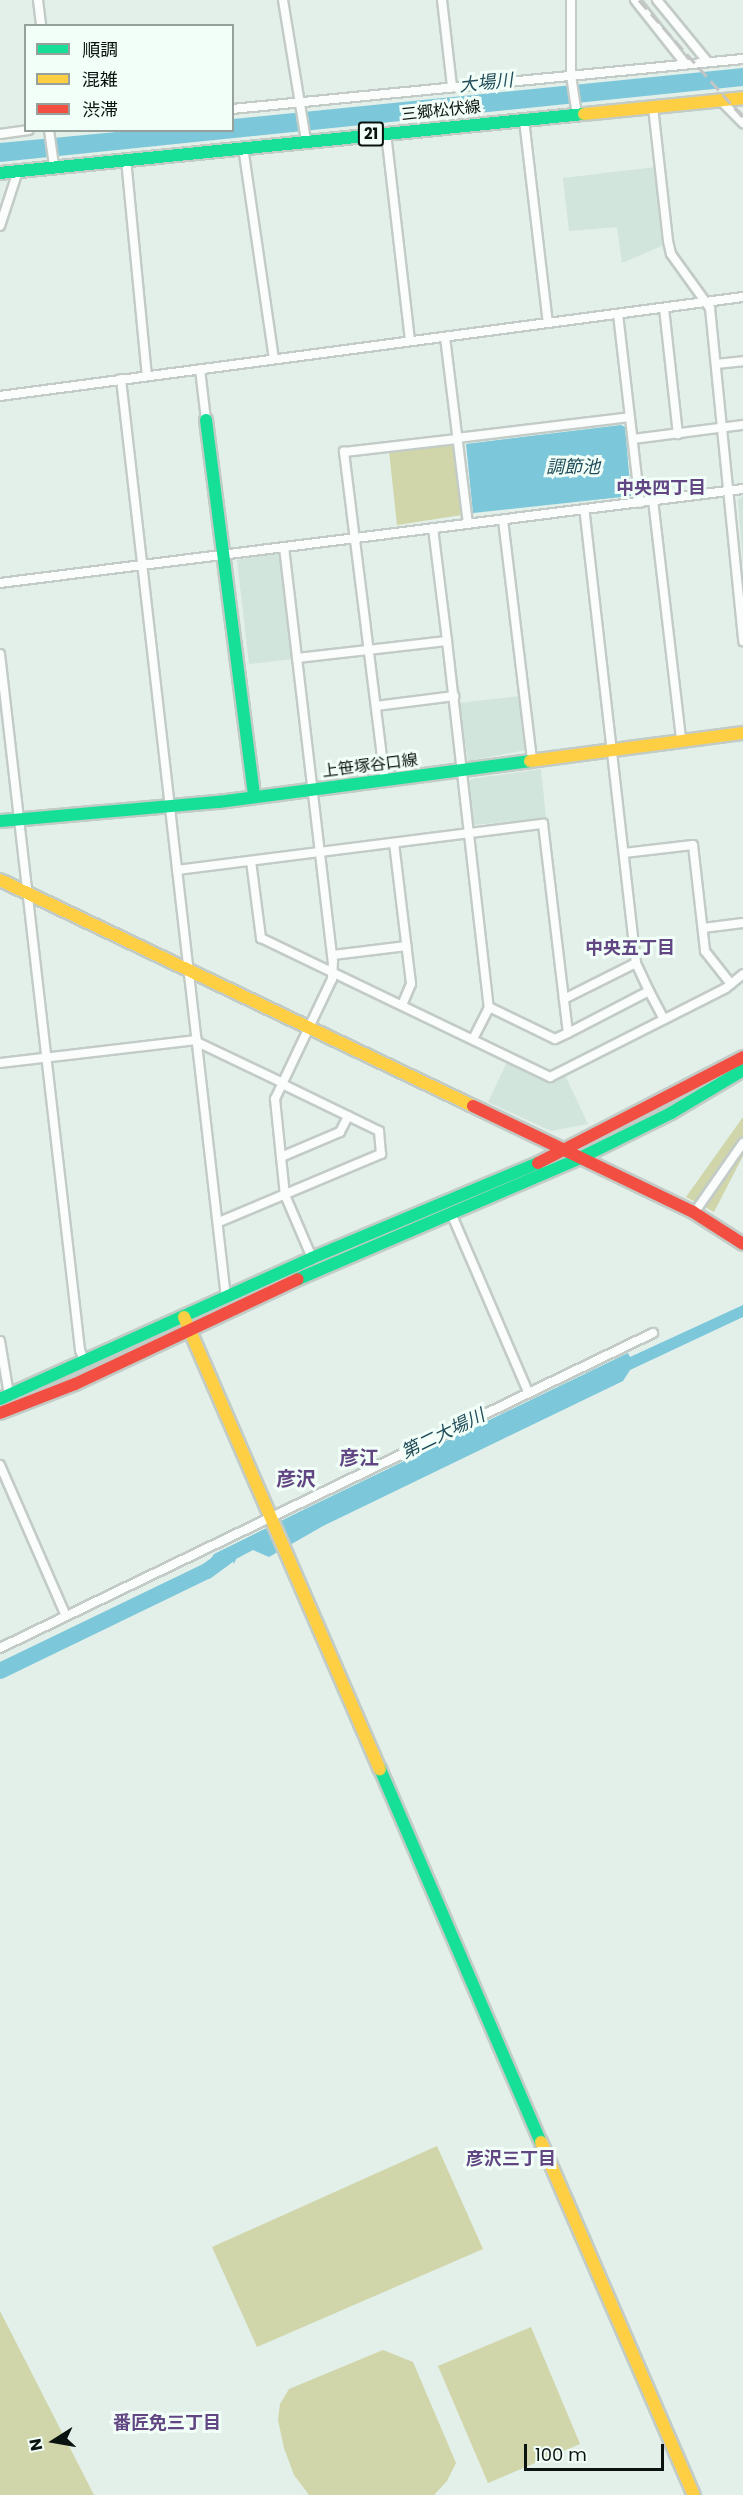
<!DOCTYPE html>
<meta charset="utf-8">
<style>
body{margin:0}
#map{position:relative;width:743px;height:2495px;overflow:hidden;background:#e3efe9;font-family:Poppins,"Noto Sans JP",sans-serif}
div>[style]{position:absolute}
.built>*{inset:0;background:#d1e5dc}
.green>*{inset:0;background:#d0d6a9}
.water>*{inset:0;background:#7cc7da}
.river>*{height:16px;margin:-8px;padding:0 8px;transform-origin:8px;border-radius:8px;background:#7cc7da}
.roads{filter:drop-shadow(2px 0 #c2cbc6) drop-shadow(-2px 0 #c2cbc6) drop-shadow(0 2px #c2cbc6) drop-shadow(0 -2px #c2cbc6)}
.street>*{height:8px;margin:-4px;padding:0 4px;transform-origin:4px;border-radius:4px;background:#fbfdfc}
.fast>*{height:12px;margin:-6px;padding:0 6px;transform-origin:6px;border-radius:6px;background:#16e098}
.slow>*{height:12px;margin:-6px;padding:0 6px;transform-origin:6px;border-radius:6px;background:#ffcf43}
.jam>*{height:12px;margin:-6px;padding:0 6px;transform-origin:6px;border-radius:6px;background:#f24e42}
.rail>*{height:3px;margin-top:-1.5px;transform-origin:0;background:repeating-linear-gradient(90deg,#c3c5c4 0 12px,transparent 0 18px)}
span{translate:-50% -50%;white-space:nowrap;text-align:center;line-height:1.15;-webkit-text-stroke:6px #f2fff8;paint-order:stroke}
.shield-label span{padding:2px 4px;background:#f2fff8;border:2px solid;border-radius:4px;-webkit-text-stroke-width:0}
.shield-label{font-size:15px;color:#0b1310;font-weight:700}
.street-label{font-size:16px;color:#0b1310}
.water-label{font-size:18px;color:#214d5a;font-style:italic}
.neighbourhood-label{font-size:18px;color:#614683;font-weight:700}
.quarter-label{font-size:20px;color:#614683;font-weight:700}
.legend{position:absolute;left:24px;top:24px;width:210px;height:108px;box-sizing:border-box;background:#f2fff8;border:2px solid #96a19b;margin:0;padding:8px 10px;list-style:none;font-size:18px;color:#0b1310}
.legend li{display:flex;align-items:center;gap:12px;height:30px}
.legend b{width:30px;border:2px solid #96a19b}
.north{position:absolute;left:24px;top:2411px;width:60px;height:60px;-webkit-text-stroke:4px #f2fff8;paint-order:stroke;rotate:259deg;font-size:16px;font-weight:700;line-height:24px;text-align:center;color:#0b1310}
.north::after{content:'';display:block;margin:auto;width:21px;height:27px;background:#0b1310;clip-path:polygon(50% 0,100% 100%,50% 72%,0 100%)}
.scale{position:absolute;left:524px;top:2444px;width:140px;height:27px;box-sizing:border-box;border:3px solid #0b1310;border-top:0;padding-left:8px;font-size:18px;line-height:21px;white-space:nowrap;color:#0b1310;-webkit-text-stroke:4px #f2fff8;paint-order:stroke}
</style>
<div id="map">
<div class="built">
<div style="clip-path:polygon(656px 167px,664px 245px,622px 263px,617px 227px,569px 231px,563px 178px)"></div>
<div style="clip-path:polygon(743px 496px,743px 565px,738px 500px)"></div>
<div style="clip-path:polygon(277px 552px,281px 555px,293px 659px,249px 664px,237px 560px)"></div>
<div style="clip-path:polygon(520px 696px,526px 750px,468px 761px,459px 703px)"></div>
<div style="clip-path:polygon(541px 769px,546px 818px,472px 825px,468px 783px,471px 779px)"></div>
<div style="clip-path:polygon(508px 1060px,551px 1081px,565px 1075px,588px 1124px,551px 1131px,488px 1102px)"></div>
</div>
<div class="green">
<div style="clip-path:polygon(450px 444px,454px 446px,462px 515px,397px 525px,389px 451px)"></div>
<div style="clip-path:polygon(743px 1117px,743px 1156px,714px 1212px,686px 1197px)"></div>
<div style="clip-path:polygon(437px 2146px,483px 2249px,257px 2347px,212px 2247px)"></div>
<div style="clip-path:polygon(0 2311px,94px 2495px,0 2495px)"></div>
<div style="clip-path:polygon(531px 2327px,580px 2444px,488px 2483px,438px 2366px)"></div>
<div style="clip-path:polygon(383px 2350px,413px 2362px,456px 2463px,447px 2481px,434px 2495px,309px 2495px,294px 2475px,284px 2448px,278px 2420px,280px 2404px,289px 2389px)"></div>
</div>
<div class="water">
<div style="clip-path:polygon(743px 68px,743px 86px,0 162px,0 143px,127px 131px,232px 130px,233px 119px)"></div>
<div style="clip-path:polygon(621px 425px,625px 427px,631px 496px,473px 513px,466px 444px)"></div>
<div style="clip-path:polygon(743px 1305px,743px 1317px,630px 1370px,623px 1381px,323px 1526px,269px 1557px,253px 1550px,236px 1559px,234px 1564px,232px 1560px,211px 1570px,206px 1566px,214px 1554px,303px 1510px,628px 1353px,630px 1357px)"></div>
</div>
<div class="river">
<div style="left:0;top:1671px;width:230px;rotate:-25.8deg"></div>
<div style="left:207px;top:1571px;width:24px;rotate:-36deg"></div>
</div>
<div class="roads">
<div class="street">
<div style="left:38px;top:0;width:26px;rotate:83deg"></div>
<div style="left:283px;top:0;width:142px;rotate:80.7deg"></div>
<div style="left:442px;top:0;width:88px;rotate:83.4deg"></div>
<div style="left:571px;top:0;width:75px;rotate:90deg"></div>
<div style="left:571px;top:75px;width:40px;rotate:81.5deg"></div>
<div style="left:635px;top:0;width:79px;rotate:51.7deg"></div>
<div style="left:657px;top:0;width:79px;rotate:50.7deg"></div>
<div style="left:720px;top:100px;width:33px;rotate:45deg"></div>
<div style="left:653px;top:107px;width:135px;rotate:83.6deg"></div>
<div style="left:668px;top:241px;width:13px;rotate:77deg"></div>
<div style="left:671px;top:254px;width:67px;rotate:54.2deg"></div>
<div style="left:710px;top:308px;width:335px;rotate:84.3deg"></div>
<div style="left:232px;top:109px;width:513px;rotate:-5.59deg"></div>
<div style="left:524px;top:120px;width:204px;rotate:83.3deg"></div>
<div style="left:49px;top:130px;width:37px;rotate:82deg"></div>
<div style="left:386px;top:133px;width:209px;rotate:83.4deg"></div>
<div style="left:0;top:134px;width:29px;rotate:-8deg"></div>
<div style="left:243px;top:147px;width:214px;rotate:81.7deg"></div>
<div style="left:126px;top:159px;width:218px;rotate:84.5deg"></div>
<div style="left:0;top:226px;width:58px;rotate:-71.9deg"></div>
<div style="left:664px;top:308px;width:127px;rotate:83.7deg"></div>
<div style="left:618px;top:314px;width:190px;rotate:83.4deg"></div>
<div style="left:445px;top:337px;width:188px;rotate:83deg"></div>
<div style="left:716px;top:364px;width:27px;rotate:-6deg"></div>
<div style="left:200px;top:369px;width:51px;rotate:83.3deg"></div>
<div style="left:121px;top:379px;width:925px;rotate:83.48deg"></div>
<div style="left:0;top:396px;width:750px;rotate:-7.59deg"></div>
<div style="left:457px;top:438px;width:174px;rotate:-6.9deg"></div>
<div style="left:633px;top:439px;width:111px;rotate:-7.3deg"></div>
<div style="left:653px;top:500px;width:242px;rotate:83.3deg"></div>
<div style="left:503px;top:520px;width:242px;rotate:83.1deg"></div>
<div style="left:433px;top:528px;width:114px;rotate:82.9deg"></div>
<div style="left:284px;top:547px;width:417px;rotate:83.3deg"></div>
<div style="left:333px;top:961px;width:18px;rotate:93deg"></div>
<div style="left:332px;top:979px;width:133px;rotate:115.4deg"></div>
<div style="left:275px;top:1099px;width:97px;rotate:84.1deg"></div>
<div style="left:285px;top:1195px;width:69px;rotate:66.8deg"></div>
<div style="left:0;top:583px;width:749px;rotate:-7.21deg"></div>
<div style="left:0;top:654px;width:701px;rotate:83.44deg"></div>
<div style="left:80px;top:1350px;width:14px;rotate:69deg"></div>
<div style="left:297px;top:658px;width:151px;rotate:-6.5deg"></div>
<div style="left:447px;top:641px;width:368px;rotate:83.5deg"></div>
<div style="left:489px;top:1007px;width:73px;rotate:25.9deg"></div>
<div style="left:555px;top:1039px;width:14px;rotate:-25deg"></div>
<div style="left:568px;top:1033px;width:91px;rotate:-27.4deg"></div>
<div style="left:649px;top:991px;width:31px;rotate:-115deg"></div>
<div style="left:636px;top:963px;width:457px;rotate:-96.5deg"></div>
<div style="left:376px;top:706px;width:79px;rotate:-7.3deg"></div>
<div style="left:385px;top:781px;width:332px;rotate:-97.1deg"></div>
<div style="left:344px;top:452px;width:114px;rotate:-6.6deg"></div>
<div style="left:394px;top:843px;width:142px;rotate:83.1deg"></div>
<div style="left:411px;top:984px;width:23px;rotate:113deg"></div>
<div style="left:624px;top:853px;width:69px;rotate:-6.6deg"></div>
<div style="left:693px;top:845px;width:107px;rotate:83.5deg"></div>
<div style="left:705px;top:951px;width:42px;rotate:51.8deg"></div>
<div style="left:251px;top:861px;width:78px;rotate:82.6deg"></div>
<div style="left:261px;top:938px;width:321px;rotate:25.7deg"></div>
<div style="left:550px;top:1077px;width:197px;rotate:-26.8deg"></div>
<div style="left:726px;top:988px;width:22px;rotate:-39deg"></div>
<div style="left:177px;top:870px;width:369px;rotate:-7.2deg"></div>
<div style="left:543px;top:824px;width:210px;rotate:83.2deg"></div>
<div style="left:703px;top:928px;width:40px;rotate:-7.1deg"></div>
<div style="left:333px;top:955px;width:74px;rotate:-7deg"></div>
<div style="left:649px;top:991px;width:32px;rotate:62deg"></div>
<div style="left:564px;top:999px;width:80px;rotate:-26.6deg"></div>
<div style="left:473px;top:1039px;width:36px;rotate:-63deg"></div>
<div style="left:197px;top:1042px;width:95px;rotate:25.5deg"></div>
<div style="left:0;top:1063px;width:198px;rotate:-6.7deg"></div>
<div style="left:281px;top:1157px;width:64px;rotate:-23deg"></div>
<div style="left:340px;top:1132px;width:18px;rotate:-63deg"></div>
<div style="left:699px;top:1206px;width:77px;rotate:-55.1deg"></div>
<div style="left:451px;top:1213px;width:195px;rotate:66.7deg"></div>
<div style="left:219px;top:1222px;width:176px;rotate:-22.8deg"></div>
<div style="left:381px;top:1154px;width:23px;rotate:-95deg"></div>
<div style="left:379px;top:1131px;width:108px;rotate:-154.1deg"></div>
<div style="left:0;top:1341px;width:55px;rotate:80.5deg"></div>
<div style="left:0;top:1465px;width:165px;rotate:66.4deg"></div>
<div style="left:0;top:1648px;width:725px;rotate:-25.75deg"></div>
</div>
<div class="fast">
<div style="left:0;top:173px;width:587px;rotate:-5.77deg"></div>
<div style="left:206px;top:420px;width:380px;rotate:82.7deg"></div>
<div style="left:0;top:821px;width:220px;rotate:-5deg"></div>
<div style="left:219px;top:802px;width:314px;rotate:-7.5deg"></div>
<div style="left:298px;top:1279px;width:307px;rotate:-23.2deg"></div>
<div style="left:580px;top:1158px;width:102px;rotate:-26.3deg"></div>
<div style="left:671px;top:1113px;width:84px;rotate:-30.8deg"></div>
<div style="left:0;top:1399px;width:342px;rotate:-24.3deg"></div>
<div style="left:312px;top:1258px;width:245px;rotate:-22.8deg"></div>
<div style="left:380px;top:1769px;width:406px;rotate:66.7deg"></div>
</div>
<div class="slow">
<div style="left:584px;top:114px;width:160px;rotate:-5.7deg"></div>
<div style="left:530px;top:761px;width:215px;rotate:-7.5deg"></div>
<div style="left:0;top:880px;width:524px;rotate:25.54deg"></div>
<div style="left:184px;top:1317px;width:493px;rotate:66.6deg"></div>
<div style="left:541px;top:2142px;width:385px;rotate:66.6deg"></div>
</div>
<div class="jam">
<div style="left:473px;top:1106px;width:244px;rotate:25.7deg"></div>
<div style="left:693px;top:1212px;width:59px;rotate:32.6deg"></div>
<div style="left:538px;top:1163px;width:231px;rotate:-27.3deg"></div>
<div style="left:0;top:1413px;width:80px;rotate:-21.1deg"></div>
<div style="left:75px;top:1384px;width:246px;rotate:-25.2deg"></div>
</div>
</div>
<div class="rail">
<div style="left:639px;top:0;width:157px;rotate:48.4deg"></div>
</div>
<div class="shield-label">
<span style="left:371px;top:134px">21</span>
</div>
<div class="street-label">
<span style="left:441px;top:111px;rotate:-6deg">三郷松伏線</span>
<span style="left:370px;top:766px;rotate:-7deg">上笹塚谷口線</span>
</div>
<div class="water-label">
<span style="left:486px;top:83px;rotate:-6deg">大場川</span>
<span style="left:573px;top:467px">調節池</span>
<span style="left:443px;top:1434px;rotate:-26deg">第二大場川</span>
</div>
<div class="neighbourhood-label">
<span style="left:661px;top:488px">中央四丁目</span>
<span style="left:630px;top:948px">中央五丁目</span>
<span style="left:511px;top:2159px">彦沢三丁目</span>
<span style="left:167px;top:2423px">番匠免三丁目</span>
</div>
<div class="quarter-label">
<span style="left:359px;top:1458px">彦江</span>
<span style="left:296px;top:1479px">彦沢</span>
</div>
<ul class="legend">
<li><b style="height:8px;background:#16e098"></b>順調</li>
<li><b style="height:8px;background:#ffcf43"></b>混雑</li>
<li><b style="height:8px;background:#f24e42"></b>渋滞</li>
</ul>
<div class="north">N</div>
<div class="scale">100 m</div>
</div>
